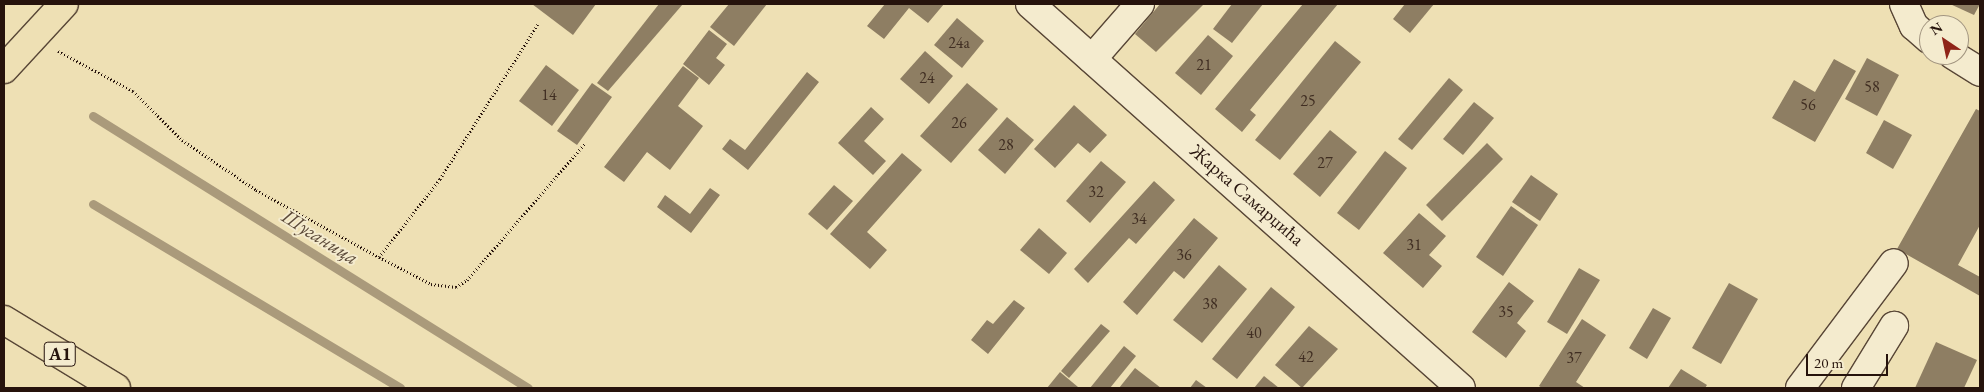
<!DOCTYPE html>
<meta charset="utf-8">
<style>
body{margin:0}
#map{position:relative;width:1984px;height:392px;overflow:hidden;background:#eee0b4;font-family:"EB Garamond",serif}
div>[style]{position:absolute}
.stream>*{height:9px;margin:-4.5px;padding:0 4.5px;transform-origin:4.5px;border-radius:4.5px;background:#aa9a7b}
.building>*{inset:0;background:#8e7e63}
.path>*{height:3px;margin-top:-1.5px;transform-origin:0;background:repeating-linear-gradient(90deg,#26130c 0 1px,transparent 0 3.5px)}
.roads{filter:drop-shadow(1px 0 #584636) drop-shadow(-1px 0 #584636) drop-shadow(0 1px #584636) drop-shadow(0 -1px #584636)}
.minor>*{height:28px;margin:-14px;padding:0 14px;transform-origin:14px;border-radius:14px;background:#f4ebce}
.major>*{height:28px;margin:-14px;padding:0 14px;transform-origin:14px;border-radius:14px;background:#eee0b4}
.highway>*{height:28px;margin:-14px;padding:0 14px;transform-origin:14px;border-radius:14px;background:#eee0b4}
span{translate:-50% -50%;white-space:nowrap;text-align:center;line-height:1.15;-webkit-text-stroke:4px #f4ebce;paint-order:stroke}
.number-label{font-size:16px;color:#402e22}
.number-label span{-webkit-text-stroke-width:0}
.shield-label span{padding:1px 4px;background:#f4ebce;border:1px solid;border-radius:4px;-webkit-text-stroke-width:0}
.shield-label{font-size:18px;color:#26130c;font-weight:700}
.street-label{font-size:19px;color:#26130c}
.water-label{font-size:20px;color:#5b4938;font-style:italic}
.frame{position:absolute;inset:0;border:5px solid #26130c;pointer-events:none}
.north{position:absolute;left:1919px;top:15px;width:50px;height:50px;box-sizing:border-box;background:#f4ebce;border:1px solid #a29580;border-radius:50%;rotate:326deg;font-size:14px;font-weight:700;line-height:20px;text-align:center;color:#26130c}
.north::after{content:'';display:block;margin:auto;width:18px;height:22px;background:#8f2418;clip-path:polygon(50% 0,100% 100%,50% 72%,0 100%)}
.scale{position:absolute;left:1806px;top:354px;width:82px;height:22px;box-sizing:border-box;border:2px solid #26130c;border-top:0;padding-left:6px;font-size:15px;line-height:18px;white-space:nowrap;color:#26130c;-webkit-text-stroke:4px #f4ebce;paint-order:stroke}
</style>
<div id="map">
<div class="stream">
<div style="left:93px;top:116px;width:513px;rotate:32.02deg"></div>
<div style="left:93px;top:204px;width:358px;rotate:30.9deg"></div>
</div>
<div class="building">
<div style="clip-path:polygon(532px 4px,596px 4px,573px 35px)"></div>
<div style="clip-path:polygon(659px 4px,683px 4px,608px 91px,597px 83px)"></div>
<div style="clip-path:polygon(729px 4px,767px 4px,734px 46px,710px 27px)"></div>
<div style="clip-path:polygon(885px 4px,944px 4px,928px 23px,909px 8px,884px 39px,867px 26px)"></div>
<div style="clip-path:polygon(1160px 4px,1204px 4px,1156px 52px,1135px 34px)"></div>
<div style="clip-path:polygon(1232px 4px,1263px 4px,1232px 43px,1213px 29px)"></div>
<div style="clip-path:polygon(1303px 4px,1338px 4px,1250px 110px,1256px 115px,1242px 132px,1215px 109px)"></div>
<div style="clip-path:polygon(1405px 4px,1434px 4px,1410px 33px,1393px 19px)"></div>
<div style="clip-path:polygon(1950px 4px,1980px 4px,1974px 15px)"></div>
<div style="clip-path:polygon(957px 18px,984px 41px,962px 68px,934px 45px)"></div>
<div style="clip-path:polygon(709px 30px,727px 44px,716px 58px,725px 65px,709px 85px,683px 64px)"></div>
<div style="clip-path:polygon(1208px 35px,1233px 56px,1201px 95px,1175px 73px)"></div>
<div style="clip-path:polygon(1335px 41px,1361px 62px,1280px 160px,1255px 140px)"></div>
<div style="clip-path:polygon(925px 51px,953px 76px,929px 104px,900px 79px)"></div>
<div style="clip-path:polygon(1867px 58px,1899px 75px,1877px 116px,1845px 99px)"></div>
<div style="clip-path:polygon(1834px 59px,1856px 71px,1815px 142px,1772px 118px,1794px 80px,1815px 92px)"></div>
<div style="clip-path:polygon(546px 65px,579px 90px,552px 126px,519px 101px)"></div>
<div style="clip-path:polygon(683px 66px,699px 78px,678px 106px,703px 126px,670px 170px,647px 152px,624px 182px,604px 167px)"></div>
<div style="clip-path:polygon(807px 72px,819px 82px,748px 170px,722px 149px,730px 139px,745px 150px)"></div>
<div style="clip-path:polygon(1449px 78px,1463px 90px,1412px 150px,1398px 139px)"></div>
<div style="clip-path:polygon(592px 83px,612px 97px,577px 145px,557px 131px)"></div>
<div style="clip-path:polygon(967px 83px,998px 109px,951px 163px,920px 136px)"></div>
<div style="clip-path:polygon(1474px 102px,1494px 118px,1463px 155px,1443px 139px)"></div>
<div style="clip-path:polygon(1074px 105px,1107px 135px,1090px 153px,1078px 143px,1055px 168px,1034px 149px)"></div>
<div style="clip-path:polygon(871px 107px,884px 119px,864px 141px,886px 161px,873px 175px,838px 143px)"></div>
<div style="clip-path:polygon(1976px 109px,1980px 111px,1980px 225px,1958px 265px,1980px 277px,1980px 296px,1897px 249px)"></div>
<div style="clip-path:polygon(1007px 117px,1034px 140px,1005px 174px,978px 150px)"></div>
<div style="clip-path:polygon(1884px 120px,1912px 135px,1893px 169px,1866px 153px)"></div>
<div style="clip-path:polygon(1330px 130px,1357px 152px,1320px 197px,1293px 174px)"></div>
<div style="clip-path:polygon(1487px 143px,1503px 159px,1442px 221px,1426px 205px)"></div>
<div style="clip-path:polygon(1385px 151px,1407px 168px,1359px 230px,1337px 213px)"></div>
<div style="clip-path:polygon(902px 153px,922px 170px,867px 232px,887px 250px,870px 269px,830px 234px)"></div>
<div style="clip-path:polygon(1101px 161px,1126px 182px,1090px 223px,1066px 201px)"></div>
<div style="clip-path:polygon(1531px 175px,1558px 194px,1540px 221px,1512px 202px)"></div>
<div style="clip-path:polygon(1154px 181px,1175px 200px,1136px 244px,1129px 238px,1088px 283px,1074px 269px)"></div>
<div style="clip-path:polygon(834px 185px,853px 201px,827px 230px,808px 214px)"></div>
<div style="clip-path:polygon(710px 188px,720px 195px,691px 233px,657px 207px,665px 195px,690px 214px)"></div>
<div style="clip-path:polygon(1511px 206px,1538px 225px,1503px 276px,1476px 257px)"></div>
<div style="clip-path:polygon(1419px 213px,1446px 236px,1429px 255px,1442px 266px,1423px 288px,1383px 253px)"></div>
<div style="clip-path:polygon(1194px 218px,1218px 238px,1184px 279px,1174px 271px,1137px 315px,1123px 302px)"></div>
<div style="clip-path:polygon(1039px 228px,1067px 253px,1049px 274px,1020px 250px)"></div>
<div style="clip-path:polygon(1219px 265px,1247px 289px,1202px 343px,1173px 320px)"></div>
<div style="clip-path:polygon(1579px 268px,1600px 280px,1567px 334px,1547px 322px)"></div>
<div style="clip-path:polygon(1509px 282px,1534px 301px,1517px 323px,1526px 331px,1506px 358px,1472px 332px)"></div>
<div style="clip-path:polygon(1729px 283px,1758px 299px,1721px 364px,1692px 348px)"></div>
<div style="clip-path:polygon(1271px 287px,1295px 307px,1237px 379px,1212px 359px)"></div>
<div style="clip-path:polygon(1014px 300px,1025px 308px,988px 354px,971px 340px,987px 320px,993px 324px)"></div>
<div style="clip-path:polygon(1653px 308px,1671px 318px,1647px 359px,1629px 348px)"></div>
<div style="clip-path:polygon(1582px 319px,1606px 335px,1576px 382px,1585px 388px,1542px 388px,1539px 386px)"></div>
<div style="clip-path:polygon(1101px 324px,1110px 331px,1069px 378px,1061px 371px)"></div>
<div style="clip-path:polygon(1309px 326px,1338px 349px,1302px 388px,1275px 365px)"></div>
<div style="clip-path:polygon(1936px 342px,1977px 360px,1964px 388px,1915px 388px)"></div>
<div style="clip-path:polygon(1124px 346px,1136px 356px,1110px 388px,1090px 388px)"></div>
<div style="clip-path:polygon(1135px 368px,1161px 388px,1119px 388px)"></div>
<div style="clip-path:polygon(1681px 369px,1707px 385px,1705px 388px,1668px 388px)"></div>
<div style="clip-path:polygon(1060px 372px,1078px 387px,1077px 388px,1047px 388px)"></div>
<div style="clip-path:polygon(1264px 376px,1279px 388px,1254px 388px)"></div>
<div style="clip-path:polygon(1196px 380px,1207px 388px,1190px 388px)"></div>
</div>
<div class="path">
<div style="left:58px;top:51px;width:85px;rotate:28.1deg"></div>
<div style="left:133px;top:91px;width:69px;rotate:45deg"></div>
<div style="left:182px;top:140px;width:89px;rotate:34deg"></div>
<div style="left:256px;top:190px;width:140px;rotate:28.6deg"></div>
<div style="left:379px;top:257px;width:99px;rotate:-52deg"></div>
<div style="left:440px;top:179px;width:183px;rotate:-57.7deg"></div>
<div style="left:379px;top:257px;width:59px;rotate:27.4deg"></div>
<div style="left:431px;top:284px;width:25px;rotate:7deg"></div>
<div style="left:456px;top:287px;width:13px;rotate:-32deg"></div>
<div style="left:467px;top:280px;width:182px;rotate:-49.2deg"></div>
</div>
<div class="roads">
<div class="minor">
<div style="left:1030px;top:4px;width:577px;rotate:41.7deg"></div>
<div style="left:1904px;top:4px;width:24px;rotate:66deg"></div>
<div style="left:1914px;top:26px;width:20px;rotate:41deg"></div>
<div style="left:1953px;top:55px;width:32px;rotate:32deg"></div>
<div style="left:1092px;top:59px;width:73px;rotate:-48.9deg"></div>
<div style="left:1800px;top:388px;width:156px;rotate:-53.1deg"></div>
<div style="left:1856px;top:388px;width:73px;rotate:-58.5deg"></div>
</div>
<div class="major">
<div style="left:4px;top:69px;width:88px;rotate:-47.3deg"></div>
</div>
<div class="highway">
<div style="left:4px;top:320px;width:131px;rotate:31.3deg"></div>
</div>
</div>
<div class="number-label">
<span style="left:959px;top:43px">24a</span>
<span style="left:1204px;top:65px">21</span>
<span style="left:927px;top:78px">24</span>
<span style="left:1872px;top:87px">58</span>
<span style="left:549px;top:95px">14</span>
<span style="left:1308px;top:101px">25</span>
<span style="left:1808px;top:105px">56</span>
<span style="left:959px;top:123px">26</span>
<span style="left:1006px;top:145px">28</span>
<span style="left:1325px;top:163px">27</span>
<span style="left:1096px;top:192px">32</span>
<span style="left:1139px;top:219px">34</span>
<span style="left:1414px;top:245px">31</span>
<span style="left:1184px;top:255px">36</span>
<span style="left:1210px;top:304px">38</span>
<span style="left:1506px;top:312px">35</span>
<span style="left:1254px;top:333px">40</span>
<span style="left:1306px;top:357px">42</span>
<span style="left:1574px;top:358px">37</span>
</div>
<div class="shield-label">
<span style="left:60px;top:354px">A1</span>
</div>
<div class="street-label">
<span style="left:1247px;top:195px;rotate:41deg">Жарка Самарџића</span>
</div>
<div class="water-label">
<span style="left:320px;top:237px;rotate:32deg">Шуганица</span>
</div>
<div class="frame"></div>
<div class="north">N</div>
<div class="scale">20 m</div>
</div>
